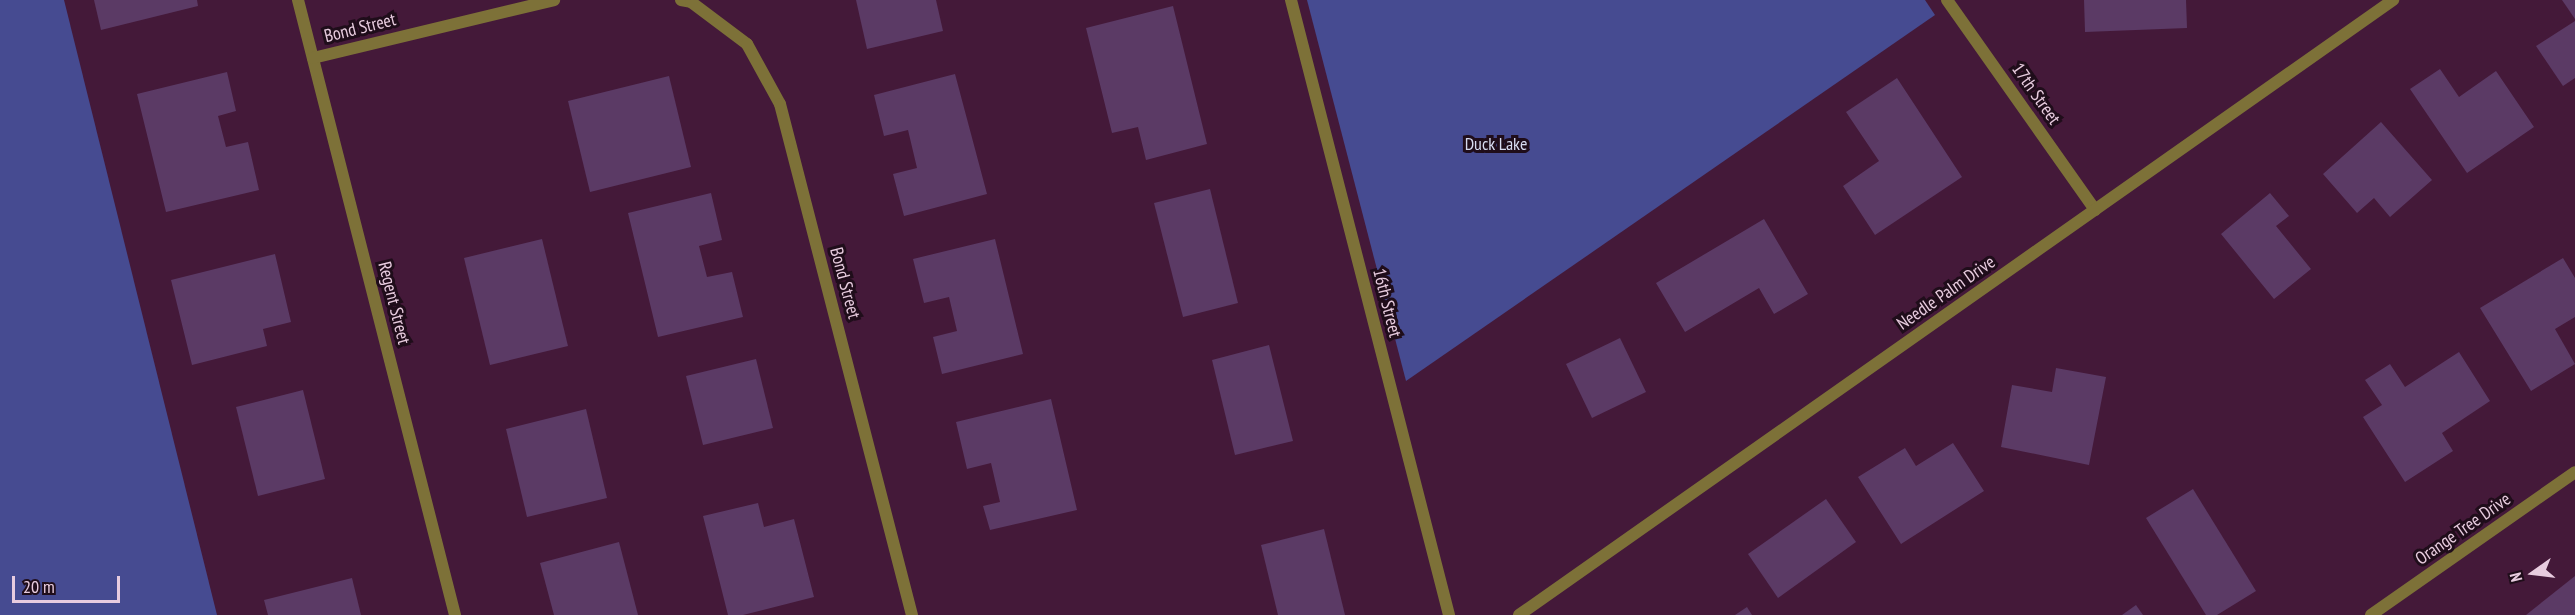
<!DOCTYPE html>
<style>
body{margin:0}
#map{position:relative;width:2575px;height:615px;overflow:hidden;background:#441939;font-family:"PT Sans Narrow",sans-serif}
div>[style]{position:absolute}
.green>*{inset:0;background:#464b91}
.building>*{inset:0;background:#5b3a65}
.street>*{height:12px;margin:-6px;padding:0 6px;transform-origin:6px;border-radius:6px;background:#7d7138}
span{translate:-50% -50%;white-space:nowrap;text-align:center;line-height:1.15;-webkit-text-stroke:6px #1f0d1a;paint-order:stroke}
.street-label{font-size:18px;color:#e8ccdf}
.park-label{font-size:18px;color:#d7dbf0}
.north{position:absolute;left:2503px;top:543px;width:60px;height:60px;-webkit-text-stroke:4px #1f0d1a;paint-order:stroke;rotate:256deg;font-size:16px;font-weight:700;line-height:24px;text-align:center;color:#e8ccdf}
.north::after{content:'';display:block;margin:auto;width:21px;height:27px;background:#e8ccdf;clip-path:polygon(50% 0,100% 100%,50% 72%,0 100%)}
.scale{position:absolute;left:12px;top:576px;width:108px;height:27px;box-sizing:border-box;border:3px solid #e8ccdf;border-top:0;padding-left:8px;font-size:18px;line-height:21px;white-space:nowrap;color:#e8ccdf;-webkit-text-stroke:4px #1f0d1a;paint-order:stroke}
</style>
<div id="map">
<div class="green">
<div style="clip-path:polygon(0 0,64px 0,217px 615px,0 615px)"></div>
<div style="clip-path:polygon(1307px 0,1925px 0,1935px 15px,1406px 381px)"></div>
</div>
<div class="building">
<div style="clip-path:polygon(94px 0,197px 0,198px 6px,101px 30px)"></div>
<div style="clip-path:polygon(856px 0,936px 0,943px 31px,867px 49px)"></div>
<div style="clip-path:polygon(2084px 0,2186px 0,2187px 28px,2085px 32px)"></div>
<div style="clip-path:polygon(2562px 0,2575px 0,2575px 19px)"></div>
<div style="clip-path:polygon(1173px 6px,1207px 144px,1146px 160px,1138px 127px,1112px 133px,1086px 28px)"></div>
<div style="clip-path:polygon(2575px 21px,2575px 78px,2563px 86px,2536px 46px)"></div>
<div style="clip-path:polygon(2440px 69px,2459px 97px,2496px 71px,2534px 127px,2467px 173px,2410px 89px)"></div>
<div style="clip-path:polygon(227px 72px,236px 111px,218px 116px,226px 147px,248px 142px,259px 190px,166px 212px,137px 94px)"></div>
<div style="clip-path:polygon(955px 74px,987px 194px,904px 216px,893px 174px,917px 168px,908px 130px,884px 136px,874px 95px)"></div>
<div style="clip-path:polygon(669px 76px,691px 167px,590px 192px,568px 101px)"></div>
<div style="clip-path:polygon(1897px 78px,1962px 177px,1875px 235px,1843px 186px,1879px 161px,1846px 112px)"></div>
<div style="clip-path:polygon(2381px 122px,2432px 180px,2390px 217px,2374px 198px,2357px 213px,2323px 174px)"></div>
<div style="clip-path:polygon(1210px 189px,1238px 303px,1183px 317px,1154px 203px)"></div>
<div style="clip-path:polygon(711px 193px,722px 240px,699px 246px,707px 277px,732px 272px,743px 317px,658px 337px,628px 213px)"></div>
<div style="clip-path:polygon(2270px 193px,2289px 216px,2276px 226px,2311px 269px,2274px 299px,2221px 234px)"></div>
<div style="clip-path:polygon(1764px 219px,1808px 294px,1774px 314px,1759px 288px,1685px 332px,1656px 283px)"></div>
<div style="clip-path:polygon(542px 239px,568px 346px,490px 365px,464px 258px)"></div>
<div style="clip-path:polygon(995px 239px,1023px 354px,942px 374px,933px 337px,957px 331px,949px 297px,924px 303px,913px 259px)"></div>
<div style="clip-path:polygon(275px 254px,291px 322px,263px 329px,267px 346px,192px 365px,171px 280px)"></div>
<div style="clip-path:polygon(2563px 258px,2575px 278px,2575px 317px,2555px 329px,2575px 364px,2531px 391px,2480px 308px)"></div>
<div style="clip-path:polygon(1620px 338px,1646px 392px,1592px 418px,1566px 364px)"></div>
<div style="clip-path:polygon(1269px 345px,1293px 441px,1235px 455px,1212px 360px)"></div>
<div style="clip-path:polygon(2459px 352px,2490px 401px,2442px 433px,2453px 451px,2405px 482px,2363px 417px,2382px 405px,2365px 380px,2390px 364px,2405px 387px)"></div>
<div style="clip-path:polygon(756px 359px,773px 428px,703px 445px,686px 376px)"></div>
<div style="clip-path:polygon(2056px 368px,2106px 377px,2089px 465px,2001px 447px,2012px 385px,2052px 392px)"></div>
<div style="clip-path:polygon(303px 390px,325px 479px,258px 496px,236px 407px)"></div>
<div style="clip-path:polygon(1051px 399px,1077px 510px,990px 530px,983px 506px,1000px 502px,991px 463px,967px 469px,956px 422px)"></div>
<div style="clip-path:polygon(586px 409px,607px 498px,527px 517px,506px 429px)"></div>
<div style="clip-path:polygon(1953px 443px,1984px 491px,1901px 544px,1858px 477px,1905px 448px,1916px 466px)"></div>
<div style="clip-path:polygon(2193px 489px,2256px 591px,2217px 615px,2206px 615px,2146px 518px)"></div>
<div style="clip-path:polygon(1826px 499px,1856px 542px,1778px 598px,1748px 554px)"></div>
<div style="clip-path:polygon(758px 503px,764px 527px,794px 519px,814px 597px,743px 615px,728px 615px,703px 516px)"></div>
<div style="clip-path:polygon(1324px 529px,1345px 615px,1278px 615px,1261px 545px)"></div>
<div style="clip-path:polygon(619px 542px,638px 615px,554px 615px,540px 563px)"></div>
<div style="clip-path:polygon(2575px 576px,2575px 615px,2526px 615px)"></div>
<div style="clip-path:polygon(352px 578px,361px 615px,268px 615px,264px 600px)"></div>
<div style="clip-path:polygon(2136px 605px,2143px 615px,2122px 615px)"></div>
<div style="clip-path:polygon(1747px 607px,1752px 615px,1735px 615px)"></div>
</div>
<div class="street">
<div style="left:298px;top:0;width:635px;rotate:75.68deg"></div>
<div style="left:681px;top:0;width:10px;rotate:11deg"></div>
<div style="left:691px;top:2px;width:70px;rotate:36.9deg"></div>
<div style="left:747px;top:44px;width:68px;rotate:61.2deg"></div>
<div style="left:780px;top:104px;width:528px;rotate:75.52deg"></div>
<div style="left:1291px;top:0;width:635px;rotate:75.59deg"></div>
<div style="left:1947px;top:0;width:257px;rotate:54.8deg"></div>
<div style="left:313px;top:58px;width:248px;rotate:-13.5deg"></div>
<div style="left:1519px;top:615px;width:1069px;rotate:-35.13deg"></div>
<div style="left:2371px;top:615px;width:249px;rotate:-35deg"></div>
</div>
<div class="street-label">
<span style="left:360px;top:28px;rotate:-14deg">Bond Street</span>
<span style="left:2036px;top:94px;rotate:55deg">17th Street</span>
<span style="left:845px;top:283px;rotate:75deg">Bond Street</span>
<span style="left:1946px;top:293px;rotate:-35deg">Needle Palm Drive</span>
<span style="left:394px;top:303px;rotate:76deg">Regent Street</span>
<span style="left:1387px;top:303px;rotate:76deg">16th Street</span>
<span style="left:2463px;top:529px;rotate:-35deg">Orange Tree Drive</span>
</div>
<div class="park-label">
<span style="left:1496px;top:144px">Duck Lake</span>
</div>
<div class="north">N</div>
<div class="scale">20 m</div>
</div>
